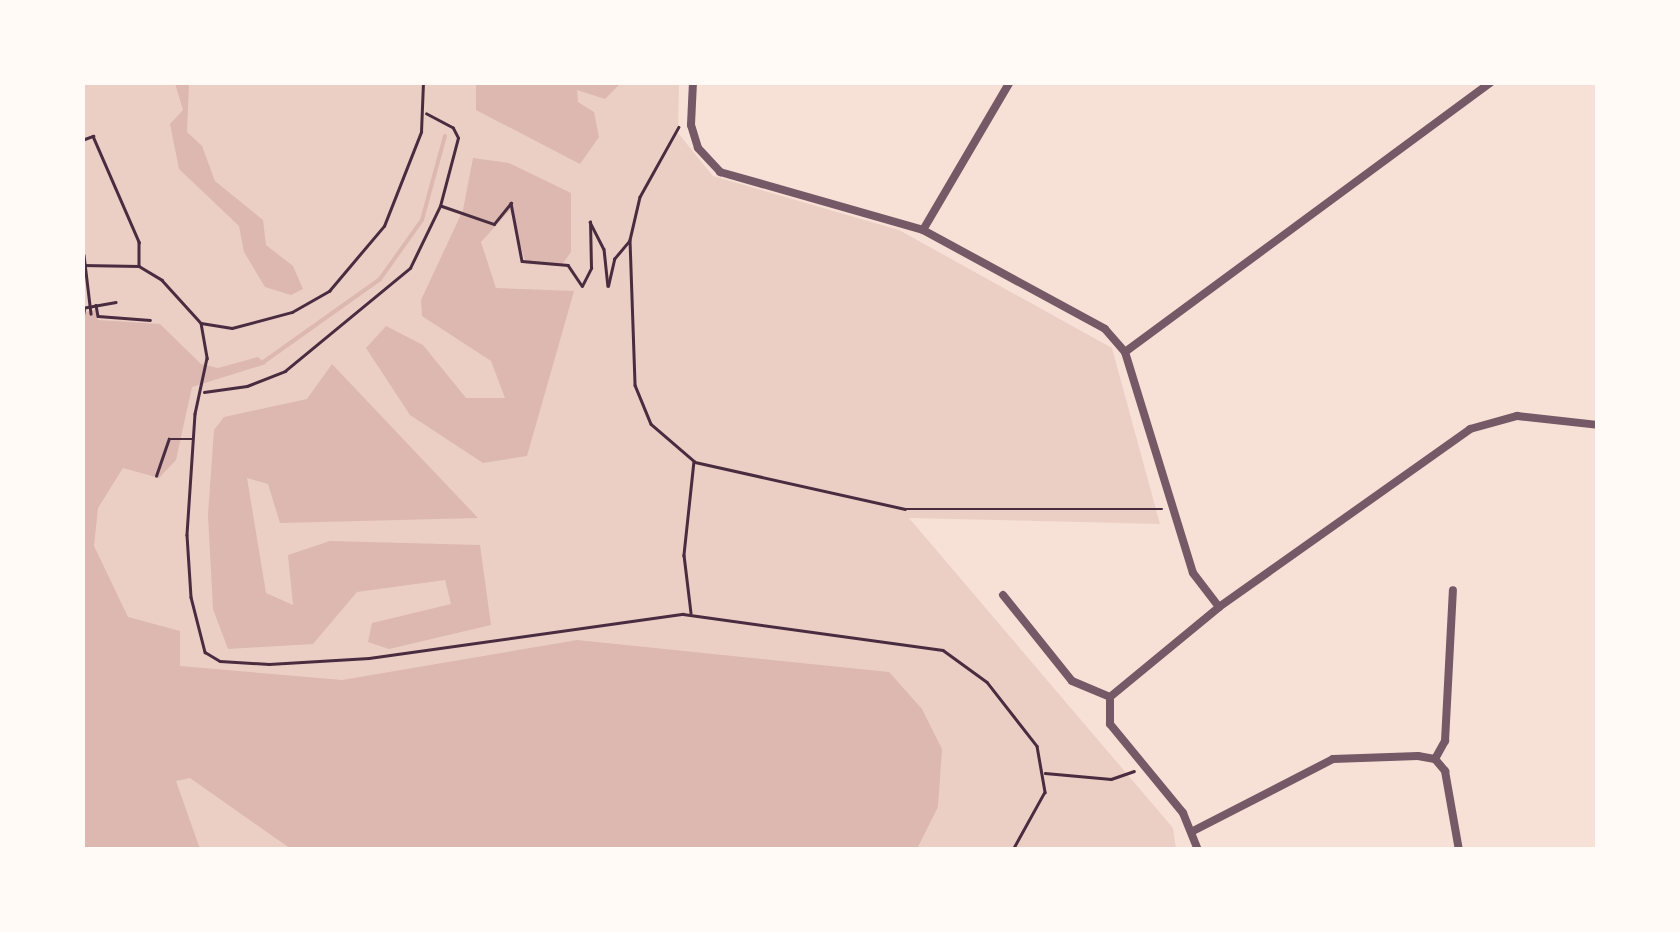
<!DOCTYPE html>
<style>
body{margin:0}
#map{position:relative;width:1680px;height:932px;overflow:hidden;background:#f7e1d7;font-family:"PT Sans",sans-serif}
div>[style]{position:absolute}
.green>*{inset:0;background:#ebcfc5}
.water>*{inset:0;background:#dcb8b0}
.stream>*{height:4px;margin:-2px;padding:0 2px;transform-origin:2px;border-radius:2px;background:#dcb8b0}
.path>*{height:2.5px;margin:-1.25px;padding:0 1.25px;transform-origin:1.25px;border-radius:1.25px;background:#4a2c40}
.minor>*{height:8px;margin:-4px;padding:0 4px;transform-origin:4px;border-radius:4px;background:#755966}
span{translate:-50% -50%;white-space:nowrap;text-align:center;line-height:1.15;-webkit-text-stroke:10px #fffaf5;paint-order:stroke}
.frame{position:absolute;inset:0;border:85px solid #fffaf5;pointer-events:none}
</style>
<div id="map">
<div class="green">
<div style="clip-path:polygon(82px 83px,679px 83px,678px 133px,713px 176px,899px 230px,1112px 348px,1160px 524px,909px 518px,1173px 828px,1176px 849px,83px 849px)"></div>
</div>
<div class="water">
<div style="clip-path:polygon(175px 83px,189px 83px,187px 132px,202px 146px,215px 181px,263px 220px,266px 245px,293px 266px,303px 289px,291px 295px,265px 287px,244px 252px,239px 226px,179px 169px,170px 124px,183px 110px)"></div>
<div style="clip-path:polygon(476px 83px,476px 82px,621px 83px,605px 99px,577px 90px,578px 102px,594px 112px,599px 137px,580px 164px,476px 110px)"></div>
<div style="clip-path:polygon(473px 158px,509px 163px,571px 193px,571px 252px,561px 266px,526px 264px,510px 210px,481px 242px,496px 288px,574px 291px,527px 456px,483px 463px,410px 415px,366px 348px,386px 326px,423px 345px,466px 398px,505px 398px,491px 361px,422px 316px,421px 300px,463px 210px)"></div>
<div style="clip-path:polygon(95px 310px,98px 320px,160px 324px,201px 364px,218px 368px,258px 357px,266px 364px,192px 387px,176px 460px,159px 478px,123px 468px,98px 508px,94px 546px,128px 617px,180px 631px,180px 666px,342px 680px,577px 640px,889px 672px,922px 709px,942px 749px,938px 807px,917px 849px,291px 849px,190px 778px,176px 781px,200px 849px,83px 850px,82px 324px,86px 312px)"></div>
<div style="clip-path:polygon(332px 364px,478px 518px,280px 523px,268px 484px,247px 478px,266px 593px,293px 605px,288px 555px,330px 541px,480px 545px,491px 625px,389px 649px,368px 642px,372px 623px,451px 604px,445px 580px,357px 592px,313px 644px,228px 649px,213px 609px,208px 515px,214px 430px,224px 417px,307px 399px)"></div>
</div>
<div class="stream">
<div style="left:262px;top:363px;width:145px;rotate:-35.4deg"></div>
<div style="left:380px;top:279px;width:72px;rotate:-54.6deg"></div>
<div style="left:422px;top:220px;width:87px;rotate:-74.7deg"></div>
</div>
<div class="path">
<div style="left:679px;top:127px;width:80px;rotate:119.1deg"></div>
<div style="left:640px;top:197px;width:44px;rotate:103.1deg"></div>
<div style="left:630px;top:240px;width:145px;rotate:88deg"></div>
<div style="left:635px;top:385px;width:42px;rotate:67.7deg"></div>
<div style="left:651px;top:424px;width:57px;rotate:40.7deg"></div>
<div style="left:694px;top:461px;width:95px;rotate:96.1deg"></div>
<div style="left:684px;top:555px;width:58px;rotate:83.1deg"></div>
<div style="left:82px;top:140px;width:12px;rotate:-20deg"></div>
<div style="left:93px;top:136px;width:116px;rotate:66.5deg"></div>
<div style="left:139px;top:242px;width:22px;rotate:90deg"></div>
<div style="left:442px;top:206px;width:55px;rotate:19.1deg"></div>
<div style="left:494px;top:224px;width:27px;rotate:-51deg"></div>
<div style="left:511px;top:203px;width:59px;rotate:79.3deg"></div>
<div style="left:522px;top:261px;width:46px;rotate:5deg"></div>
<div style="left:568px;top:265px;width:25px;rotate:56deg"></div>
<div style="left:582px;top:286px;width:20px;rotate:-63deg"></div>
<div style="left:591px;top:268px;width:46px;rotate:-91.2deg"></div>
<div style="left:590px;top:222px;width:30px;rotate:63deg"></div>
<div style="left:604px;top:249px;width:37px;rotate:84deg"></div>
<div style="left:608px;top:286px;width:28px;rotate:-77deg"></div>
<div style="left:614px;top:259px;width:23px;rotate:-50deg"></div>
<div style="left:84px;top:255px;width:59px;rotate:83.2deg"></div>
<div style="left:82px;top:265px;width:57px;rotate:1deg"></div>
<div style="left:139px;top:266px;width:27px;rotate:31deg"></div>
<div style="left:162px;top:280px;width:58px;rotate:47.8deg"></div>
<div style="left:201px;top:323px;width:31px;rotate:9deg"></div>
<div style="left:232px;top:328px;width:62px;rotate:-14.9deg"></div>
<div style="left:292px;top:312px;width:43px;rotate:-29.6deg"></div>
<div style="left:329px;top:291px;width:85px;rotate:-49.8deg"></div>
<div style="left:384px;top:226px;width:101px;rotate:-68.5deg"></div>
<div style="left:421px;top:132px;width:50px;rotate:-87.7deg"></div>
<div style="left:96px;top:305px;width:11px;rotate:80deg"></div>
<div style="left:98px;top:316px;width:52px;rotate:4.4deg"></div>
<div style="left:82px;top:308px;width:34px;rotate:-10deg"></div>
<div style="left:82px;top:321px;width:11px;rotate:-80deg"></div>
<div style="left:201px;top:323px;width:36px;rotate:80deg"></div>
<div style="left:207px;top:358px;width:57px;rotate:102.1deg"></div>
<div style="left:195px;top:414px;width:121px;rotate:93.8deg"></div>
<div style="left:187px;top:535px;width:62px;rotate:86.3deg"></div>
<div style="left:191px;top:597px;width:57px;rotate:75.7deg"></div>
<div style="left:205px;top:652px;width:17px;rotate:31deg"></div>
<div style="left:220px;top:661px;width:49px;rotate:3.5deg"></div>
<div style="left:269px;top:664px;width:100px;rotate:-3.4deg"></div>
<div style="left:369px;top:658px;width:317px;rotate:-8deg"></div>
<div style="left:683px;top:614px;width:262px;rotate:7.9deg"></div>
<div style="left:943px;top:650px;width:54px;rotate:36deg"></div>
<div style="left:987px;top:682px;width:81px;rotate:52deg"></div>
<div style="left:1037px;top:746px;width:47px;rotate:80.1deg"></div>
<div style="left:1045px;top:792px;width:66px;rotate:118.9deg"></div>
<div style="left:204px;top:392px;width:43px;rotate:-7.9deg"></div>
<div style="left:247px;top:386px;width:41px;rotate:-21.5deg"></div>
<div style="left:285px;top:371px;width:162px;rotate:-39.5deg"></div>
<div style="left:410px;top:268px;width:69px;rotate:-64.2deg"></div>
<div style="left:440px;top:206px;width:70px;rotate:-75.2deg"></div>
<div style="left:458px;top:138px;width:11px;rotate:-117deg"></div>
<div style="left:453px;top:128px;width:30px;rotate:-152deg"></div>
<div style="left:695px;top:462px;width:215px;rotate:12.6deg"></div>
<div style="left:905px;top:509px;width:257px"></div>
<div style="left:156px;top:476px;width:39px;rotate:-71deg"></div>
<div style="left:169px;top:439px;width:24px"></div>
<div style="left:1045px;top:773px;width:66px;rotate:5.2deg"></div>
<div style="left:1111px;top:779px;width:24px;rotate:-19deg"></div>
</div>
<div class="minor">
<div style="left:693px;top:82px;width:43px;rotate:92.7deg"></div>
<div style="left:691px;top:125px;width:24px;rotate:73deg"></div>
<div style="left:698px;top:148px;width:33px;rotate:47deg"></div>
<div style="left:720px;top:172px;width:211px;rotate:15.9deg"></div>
<div style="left:923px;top:230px;width:207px;rotate:28.5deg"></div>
<div style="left:1105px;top:329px;width:30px;rotate:49deg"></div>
<div style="left:1125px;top:352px;width:231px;rotate:72.9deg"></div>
<div style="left:1193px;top:573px;width:43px;rotate:52.6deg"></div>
<div style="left:923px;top:230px;width:172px;rotate:-59.6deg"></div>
<div style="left:1125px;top:352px;width:455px;rotate:-36.4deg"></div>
<div style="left:1003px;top:595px;width:110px;rotate:51.3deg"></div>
<div style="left:1072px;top:681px;width:41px;rotate:22.8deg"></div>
<div style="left:1110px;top:697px;width:27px;rotate:90deg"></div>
<div style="left:1110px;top:724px;width:115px;rotate:50.6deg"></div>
<div style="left:1183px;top:813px;width:40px;rotate:68deg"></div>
<div style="left:1110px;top:697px;width:141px;rotate:-39.5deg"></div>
<div style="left:1219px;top:607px;width:308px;rotate:-35.3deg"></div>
<div style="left:1470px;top:429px;width:49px;rotate:-15.5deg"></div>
<div style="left:1517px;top:416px;width:81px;rotate:6.3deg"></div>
<div style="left:1435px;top:759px;width:21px;rotate:-61deg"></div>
<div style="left:1445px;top:741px;width:151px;rotate:-87deg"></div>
<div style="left:1193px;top:831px;width:157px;rotate:-27.2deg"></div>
<div style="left:1333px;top:759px;width:85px;rotate:-2deg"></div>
<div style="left:1418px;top:756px;width:17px;rotate:10deg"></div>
<div style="left:1435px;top:759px;width:16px;rotate:50deg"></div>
<div style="left:1445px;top:771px;width:80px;rotate:80deg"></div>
</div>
<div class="frame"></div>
</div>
